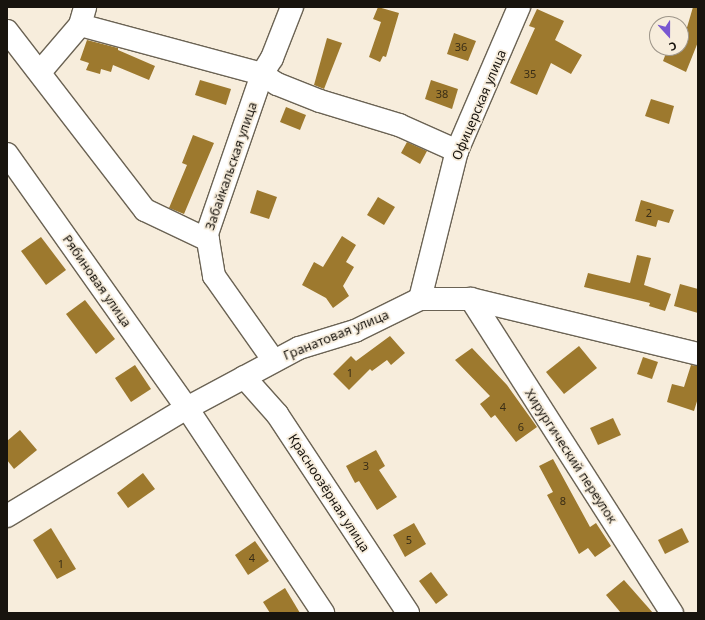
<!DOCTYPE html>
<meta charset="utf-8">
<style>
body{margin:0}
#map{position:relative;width:705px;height:620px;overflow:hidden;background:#f7eddc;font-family:"Noto Sans",sans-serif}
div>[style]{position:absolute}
.building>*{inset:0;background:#9d792e}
.roads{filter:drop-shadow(1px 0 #6b6354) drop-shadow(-1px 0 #6b6354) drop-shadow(0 1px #6b6354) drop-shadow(0 -1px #6b6354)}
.minor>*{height:22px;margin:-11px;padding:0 11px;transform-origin:11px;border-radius:11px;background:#fff}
span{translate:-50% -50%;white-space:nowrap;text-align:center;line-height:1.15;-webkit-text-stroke:3.5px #f7eddc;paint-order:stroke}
.number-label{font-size:11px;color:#392d16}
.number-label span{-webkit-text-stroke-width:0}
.street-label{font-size:13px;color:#18140e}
.frame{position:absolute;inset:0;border:8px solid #18140e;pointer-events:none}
.north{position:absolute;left:649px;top:16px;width:40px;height:40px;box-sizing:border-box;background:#f7eddc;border:1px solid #9e968a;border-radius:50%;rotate:159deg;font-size:11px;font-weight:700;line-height:16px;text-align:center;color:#18140e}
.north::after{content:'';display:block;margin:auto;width:14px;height:18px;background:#7957d1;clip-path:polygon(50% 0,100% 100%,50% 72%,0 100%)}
</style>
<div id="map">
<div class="building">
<div style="clip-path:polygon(378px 7px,399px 13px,386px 57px,383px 56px,380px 62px,369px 57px,381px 22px,373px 19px)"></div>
<div style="clip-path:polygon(693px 7px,698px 7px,698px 42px,686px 72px,663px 61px,668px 48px,681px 48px)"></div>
<div style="clip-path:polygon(537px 9px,564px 21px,555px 40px,582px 55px,571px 74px,551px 63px,537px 95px,510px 83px,535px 28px,529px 26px)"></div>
<div style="clip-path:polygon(454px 33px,476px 41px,468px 61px,447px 54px)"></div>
<div style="clip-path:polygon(327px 38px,342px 43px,324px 89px,314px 85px)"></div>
<div style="clip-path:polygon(87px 40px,118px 48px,118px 50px,155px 66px,149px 80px,113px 65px,111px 72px,101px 69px,100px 74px,86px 70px,89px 63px,80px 60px)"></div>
<div style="clip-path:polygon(200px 80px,231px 89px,226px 105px,195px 95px)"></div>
<div style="clip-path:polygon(431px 80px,458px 89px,452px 109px,425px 99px)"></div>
<div style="clip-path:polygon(651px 99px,674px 106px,669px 124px,645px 116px)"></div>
<div style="clip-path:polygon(286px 107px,306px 115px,300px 130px,280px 122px)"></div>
<div style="clip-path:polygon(193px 135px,214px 143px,184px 214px,169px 208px,187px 165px,182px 163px)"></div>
<div style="clip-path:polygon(407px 142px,427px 151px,420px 164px,401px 153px)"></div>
<div style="clip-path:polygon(257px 190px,277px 197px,269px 219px,250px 213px)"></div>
<div style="clip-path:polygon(378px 197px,395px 207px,384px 225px,367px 215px)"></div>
<div style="clip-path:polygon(641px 200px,674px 210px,669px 223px,658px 220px,656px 227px,635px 221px)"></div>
<div style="clip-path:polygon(342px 236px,356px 245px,346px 262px,354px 267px,343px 286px,349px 296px,333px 308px,326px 298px,302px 285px,314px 262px,323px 267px)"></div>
<div style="clip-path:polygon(41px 237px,66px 270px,46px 285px,21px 251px)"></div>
<div style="clip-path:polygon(637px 255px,651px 258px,644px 285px,671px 294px,665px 311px,649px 306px,650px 303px,584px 287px,588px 273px,630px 283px)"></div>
<div style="clip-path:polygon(680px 284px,698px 289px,698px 313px,674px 306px)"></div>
<div style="clip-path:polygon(85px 300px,115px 339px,96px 354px,66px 314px)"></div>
<div style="clip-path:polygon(390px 336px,405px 353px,391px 365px,387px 360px,372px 371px,370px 369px,349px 390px,333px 374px,351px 356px,356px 361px)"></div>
<div style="clip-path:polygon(579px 346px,597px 368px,564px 394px,546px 372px)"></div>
<div style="clip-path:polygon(472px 348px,507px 385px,537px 427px,516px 442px,495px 415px,491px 418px,480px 404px,490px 396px,455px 360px)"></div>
<div style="clip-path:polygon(643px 357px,658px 362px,652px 379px,637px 374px)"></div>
<div style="clip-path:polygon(135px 365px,151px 389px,131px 402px,115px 378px)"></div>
<div style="clip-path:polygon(691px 365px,698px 366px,698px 398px,694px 411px,667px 402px,672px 384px,684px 387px)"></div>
<div style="clip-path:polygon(613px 418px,621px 435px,598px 445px,590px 428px)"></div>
<div style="clip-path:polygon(20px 430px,37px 450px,14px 469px,7px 460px,7px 441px)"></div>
<div style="clip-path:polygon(376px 450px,385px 466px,379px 470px,397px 497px,377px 510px,359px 481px,355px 483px,346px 466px)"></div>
<div style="clip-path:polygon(553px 459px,590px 527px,596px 523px,611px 546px,595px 557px,588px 548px,579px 554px,547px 495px,553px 492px,539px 466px)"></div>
<div style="clip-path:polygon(143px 473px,155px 489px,128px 508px,117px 493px)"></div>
<div style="clip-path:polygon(414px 523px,426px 544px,405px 557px,393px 535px)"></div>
<div style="clip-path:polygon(51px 528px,76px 569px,57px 579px,33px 540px)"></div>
<div style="clip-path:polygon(682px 528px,689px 542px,665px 554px,658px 540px)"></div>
<div style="clip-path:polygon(255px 541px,269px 561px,248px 575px,235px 555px)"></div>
<div style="clip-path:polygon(431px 572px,448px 595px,436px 604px,419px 581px)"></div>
<div style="clip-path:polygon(624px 580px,653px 613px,621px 613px,606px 595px)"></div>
<div style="clip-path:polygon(285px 588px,300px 613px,270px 613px,263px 602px)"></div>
</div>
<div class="roads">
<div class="minor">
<div style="left:80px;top:25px;width:188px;rotate:15.1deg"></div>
<div style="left:262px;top:74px;width:18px;rotate:34deg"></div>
<div style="left:277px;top:84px;width:46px;rotate:21.6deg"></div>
<div style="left:320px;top:101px;width:83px;rotate:16.9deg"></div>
<div style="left:399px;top:125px;width:64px;rotate:24.1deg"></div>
<div style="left:7px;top:31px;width:226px;rotate:52.4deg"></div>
<div style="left:145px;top:210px;width:70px;rotate:25.5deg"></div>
<div style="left:40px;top:72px;width:62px;rotate:-49.6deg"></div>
<div style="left:80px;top:25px;width:19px;rotate:-74deg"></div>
<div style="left:7px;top:154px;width:311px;rotate:54.7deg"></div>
<div style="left:187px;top:408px;width:246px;rotate:56.4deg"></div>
<div style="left:420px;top:299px;width:153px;rotate:-76deg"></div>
<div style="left:457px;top:151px;width:157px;rotate:-66.7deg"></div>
<div style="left:471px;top:299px;width:373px;rotate:57.4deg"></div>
<div style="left:274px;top:361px;width:104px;rotate:-125.2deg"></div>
<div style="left:214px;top:276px;width:43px;rotate:-99.5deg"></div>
<div style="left:207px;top:234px;width:169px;rotate:-71deg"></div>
<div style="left:262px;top:74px;width:19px;rotate:-58deg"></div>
<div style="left:272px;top:58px;width:55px;rotate:-68.6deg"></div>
<div style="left:244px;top:377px;width:50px;rotate:48.3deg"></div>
<div style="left:277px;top:414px;width:238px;rotate:56.6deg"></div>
<div style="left:7px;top:516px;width:210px;rotate:-31deg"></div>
<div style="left:187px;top:408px;width:127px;rotate:-28.2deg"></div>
<div style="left:299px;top:348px;width:59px;rotate:-16.9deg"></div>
<div style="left:355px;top:331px;width:72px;rotate:-26.2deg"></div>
<div style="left:420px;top:299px;width:51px"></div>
<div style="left:471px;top:299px;width:234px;rotate:13.6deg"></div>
</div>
</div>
<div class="number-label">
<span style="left:461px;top:47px">36</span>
<span style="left:530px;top:74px">35</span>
<span style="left:442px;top:94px">38</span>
<span style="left:649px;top:213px">2</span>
<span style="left:350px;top:373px">1</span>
<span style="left:503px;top:407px">4</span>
<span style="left:521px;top:427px">6</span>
<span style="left:366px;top:466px">3</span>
<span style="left:563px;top:501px">8</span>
<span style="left:409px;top:540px">5</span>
<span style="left:252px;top:558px">4</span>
<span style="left:61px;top:564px">1</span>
</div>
<div class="street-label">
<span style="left:479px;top:105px;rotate:-67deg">Офицерская улица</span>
<span style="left:231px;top:166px;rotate:-71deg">Забайкальская улица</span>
<span style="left:97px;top:281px;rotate:55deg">Рябиновая улица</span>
<span style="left:336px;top:335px;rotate:-22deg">Гранатовая улица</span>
<span style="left:571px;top:456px;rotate:57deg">Хирургический переулок</span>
<span style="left:329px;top:493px;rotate:57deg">Красноозёрная улица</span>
</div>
<div class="frame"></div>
<div class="north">С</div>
</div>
